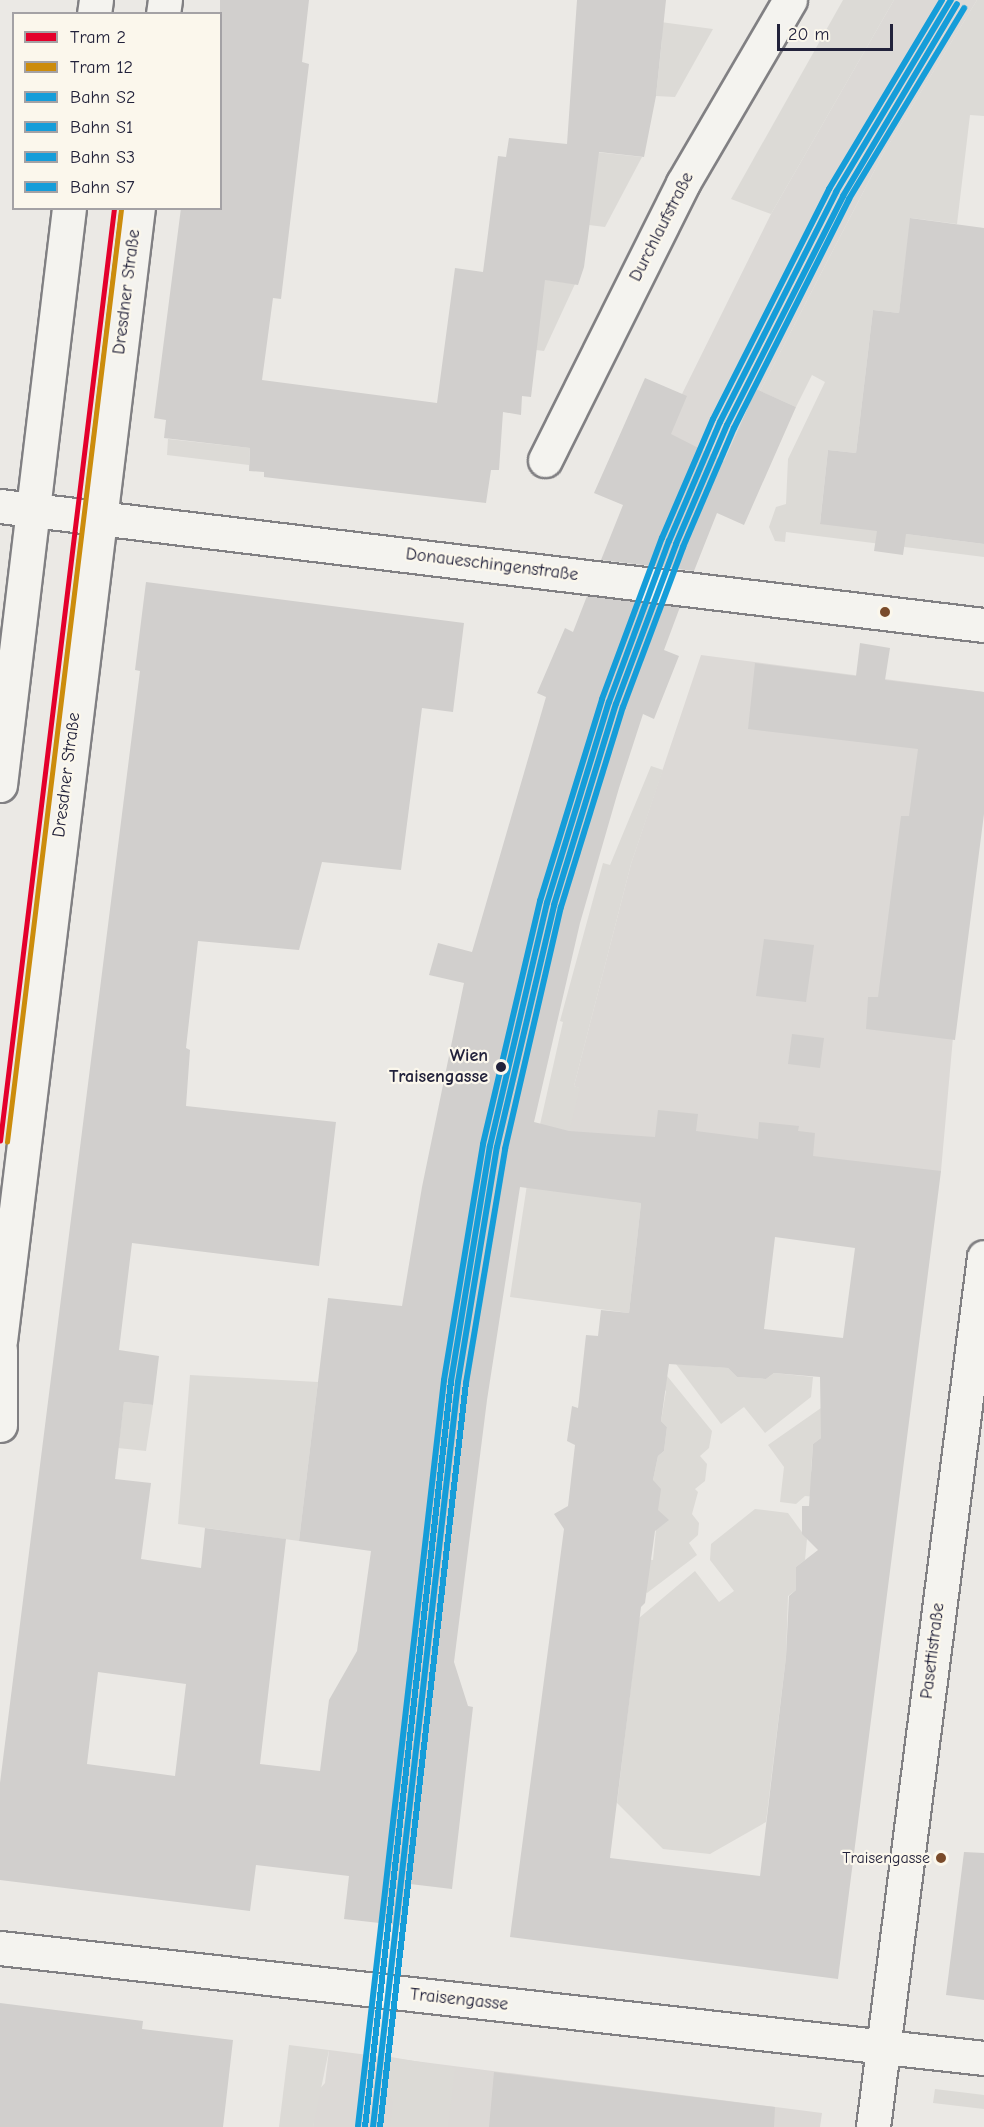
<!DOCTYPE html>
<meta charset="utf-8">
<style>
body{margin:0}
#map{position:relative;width:984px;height:2127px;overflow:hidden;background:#ebe9e5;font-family:"Comic Neue",sans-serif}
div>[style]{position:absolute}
.built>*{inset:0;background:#dcd9d6}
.green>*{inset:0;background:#dcdad6}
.building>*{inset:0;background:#d1cfcd}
.roads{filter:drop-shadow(2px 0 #818083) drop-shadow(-2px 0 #818083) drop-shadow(0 2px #818083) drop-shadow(0 -2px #818083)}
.minor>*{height:33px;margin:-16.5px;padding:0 16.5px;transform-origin:16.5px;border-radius:16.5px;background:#f4f3ef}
.tertiary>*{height:33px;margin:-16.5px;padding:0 16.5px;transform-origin:16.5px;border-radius:16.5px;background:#f4f3ef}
.secondary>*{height:33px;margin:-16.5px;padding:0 16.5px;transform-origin:16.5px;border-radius:16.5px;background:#f4f3ef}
.rail-1>*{height:6px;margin:-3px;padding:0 3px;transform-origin:3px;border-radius:3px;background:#159dd9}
.rail-2>*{height:6px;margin:-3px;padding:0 3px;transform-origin:3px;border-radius:3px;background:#159dd9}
.rail-3>*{height:6px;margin:-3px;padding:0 3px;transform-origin:3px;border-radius:3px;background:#159dd9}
.rail-4>*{height:6px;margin:-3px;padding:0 3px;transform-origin:3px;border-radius:3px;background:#159dd9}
.tram-1>*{height:4.5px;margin:-2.25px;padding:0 2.25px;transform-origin:2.25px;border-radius:2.25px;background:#e4002b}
.tram-2>*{height:4.5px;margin:-2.25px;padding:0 2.25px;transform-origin:2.25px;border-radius:2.25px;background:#cc8c0c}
.dots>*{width:16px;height:16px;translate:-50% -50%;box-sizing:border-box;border:3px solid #fbf7ec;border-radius:50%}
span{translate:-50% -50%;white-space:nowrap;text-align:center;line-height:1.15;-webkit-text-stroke:4.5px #fbf7ec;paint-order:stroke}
.bus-label{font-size:16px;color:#22223b}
.right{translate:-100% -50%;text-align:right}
.street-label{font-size:18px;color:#22223b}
.stop-label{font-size:18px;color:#22223b;font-weight:700}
.legend{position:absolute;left:12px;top:12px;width:210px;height:198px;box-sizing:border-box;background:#fbf7ec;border:2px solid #a4a2a5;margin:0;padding:8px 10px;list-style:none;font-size:18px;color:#22223b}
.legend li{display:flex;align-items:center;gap:12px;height:30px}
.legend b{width:30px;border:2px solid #a4a2a5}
.scale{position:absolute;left:777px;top:24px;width:116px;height:27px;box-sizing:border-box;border:3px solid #22223b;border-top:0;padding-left:8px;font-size:18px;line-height:21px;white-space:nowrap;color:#22223b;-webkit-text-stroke:4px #fbf7ec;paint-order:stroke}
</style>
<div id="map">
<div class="built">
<div style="clip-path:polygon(894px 0,977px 0,884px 152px,760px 391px,755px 390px,724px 461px,661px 454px,682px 394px,771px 214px)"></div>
<div style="clip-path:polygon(701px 655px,984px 692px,941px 1171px,641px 1203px,554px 1192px,565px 1130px,579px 1088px,574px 1086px,631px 864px)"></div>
<div style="clip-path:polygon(329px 2050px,822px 2113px,820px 2127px,313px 2127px,317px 2092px,325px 2083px)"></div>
</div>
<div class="green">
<div style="clip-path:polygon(843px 0,894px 0,771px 214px,731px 199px)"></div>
<div style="clip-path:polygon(977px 0,984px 0,984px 116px,970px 115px,957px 224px,911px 218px,899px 313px,873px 310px,856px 453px,828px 450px,820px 523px,984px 544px,984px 557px,786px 532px,785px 542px,775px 541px,769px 527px,776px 507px,786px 504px,788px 459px,825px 382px,812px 375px,796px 407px,760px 391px,884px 152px)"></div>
<div style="clip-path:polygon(653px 21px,713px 29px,675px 97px,656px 96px,662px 39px)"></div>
<div style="clip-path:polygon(595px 152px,642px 157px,605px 227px,589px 225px)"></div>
<div style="clip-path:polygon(541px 279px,575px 284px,544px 351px,536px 350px)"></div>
<div style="clip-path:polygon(168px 439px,250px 448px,249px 465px,167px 455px)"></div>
<div style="clip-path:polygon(651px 766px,663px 770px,631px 864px,574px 1086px,580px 1088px,554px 1191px,641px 1203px,629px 1313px,510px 1297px,528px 1178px,563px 1022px,560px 1021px,603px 863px,610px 865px)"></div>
<div style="clip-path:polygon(676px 1364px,728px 1368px,737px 1377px,766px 1379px,774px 1373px,813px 1377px,811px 1397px,765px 1433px,744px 1407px,721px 1424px)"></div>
<div style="clip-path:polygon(663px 1371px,712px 1431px,709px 1448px,700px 1456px,707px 1464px,705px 1481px,695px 1489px,698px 1492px,692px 1514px,699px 1523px,698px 1535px,689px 1543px,697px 1555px,647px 1593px,641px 1588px,644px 1559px,653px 1560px,658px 1510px,653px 1480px,658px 1456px,664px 1451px,667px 1427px,661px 1421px,666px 1391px,661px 1386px)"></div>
<div style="clip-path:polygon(190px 1375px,318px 1382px,299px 1541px,178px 1524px)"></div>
<div style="clip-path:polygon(124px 1402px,153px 1405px,146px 1451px,118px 1448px)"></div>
<div style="clip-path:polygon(821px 1408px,821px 1438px,813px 1444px,811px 1471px,817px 1478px,816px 1497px,805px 1496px,796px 1504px,780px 1502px,784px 1467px,768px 1445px)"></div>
<div style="clip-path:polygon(755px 1509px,788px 1513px,807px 1539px,805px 1560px,796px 1567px,796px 1590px,788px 1596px,786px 1657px,766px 1822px,710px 1854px,663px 1849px,617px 1803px,639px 1618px,695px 1571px,719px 1602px,734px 1591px,710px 1560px,711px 1544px)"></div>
<div style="clip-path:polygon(289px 2045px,329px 2050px,313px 2127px,279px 2127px)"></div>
<div style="clip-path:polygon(391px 2057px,455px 2068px,448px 2127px,390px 2127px,393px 2102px,386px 2087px)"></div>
<div style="clip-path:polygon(935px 2089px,984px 2095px,984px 2109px,933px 2103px)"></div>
</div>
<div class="building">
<div style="clip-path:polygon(220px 0,309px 0,302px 62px,309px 64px,281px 299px,273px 298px,262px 380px,437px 403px,455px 268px,483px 272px,498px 156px,506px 157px,509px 138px,567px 144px,577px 0,666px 0,656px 96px,644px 157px,599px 152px,584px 267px,578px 285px,545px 280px,531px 397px,522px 396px,521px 415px,503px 412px,499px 470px,491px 470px,486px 503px,264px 477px,264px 472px,249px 471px,250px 448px,164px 438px,166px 420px,154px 418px,181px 208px,220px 208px)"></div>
<div style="clip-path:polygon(910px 218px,984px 228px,984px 544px,906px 534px,903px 555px,874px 551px,877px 531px,820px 524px,828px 450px,856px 453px,873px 310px,899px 313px)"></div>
<div style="clip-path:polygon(645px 378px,687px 396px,671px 434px,724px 461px,756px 389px,796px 407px,744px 525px,717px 513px,694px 571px,601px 560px,623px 505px,594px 493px)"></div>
<div style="clip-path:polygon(evenodd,146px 582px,464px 623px,453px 712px,422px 708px,401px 870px,322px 862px,299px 950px,198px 941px,186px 1048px,190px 1050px,186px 1106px,336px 1122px,319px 1266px,132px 1243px,119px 1350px,159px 1356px,153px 1405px,124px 1402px,115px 1479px,151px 1483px,141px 1559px,201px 1568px,205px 1528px,286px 1539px,260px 1764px,320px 1771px,329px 1700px,357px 1651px,371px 1551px,299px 1541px,328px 1298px,402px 1306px,422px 1187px,464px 983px,429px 975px,438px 943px,472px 952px,546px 697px,537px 693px,565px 628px,573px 632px,587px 596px,680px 607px,664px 650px,679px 656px,654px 719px,643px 714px,619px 788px,580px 923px,534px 1122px,569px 1131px,655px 1137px,658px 1110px,698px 1114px,696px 1131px,758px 1139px,759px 1122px,799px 1126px,798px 1131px,815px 1133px,813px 1156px,941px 1171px,838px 1979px,510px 1937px,564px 1529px,554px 1514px,568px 1506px,575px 1445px,567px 1441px,572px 1406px,578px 1408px,586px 1335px,598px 1336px,601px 1310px,629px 1313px,641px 1203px,520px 1187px,487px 1400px,454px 1662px,468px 1706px,473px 1707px,452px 1889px,410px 1884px,406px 1926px,344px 1919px,349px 1876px,256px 1865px,250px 1911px,0 1880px,0 1783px,140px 671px,135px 670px,146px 582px,775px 1237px,855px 1248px,843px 1338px,764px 1329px,775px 1237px,146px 582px,669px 1364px,728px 1368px,737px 1377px,766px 1379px,774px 1373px,820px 1377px,821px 1438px,813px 1444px,809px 1506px,802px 1506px,802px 1534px,818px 1550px,796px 1567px,796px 1590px,789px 1596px,786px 1657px,760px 1876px,610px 1858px,641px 1607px,645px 1603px,655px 1531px,669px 1520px,658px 1510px,661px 1489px,653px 1480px,658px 1456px,664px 1451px,667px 1427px,661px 1421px,669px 1364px,146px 582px,98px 1672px,186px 1684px,175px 1776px,87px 1764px,98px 1672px)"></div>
<div style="clip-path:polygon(860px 643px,890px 648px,885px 680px,984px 692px,984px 814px,955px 1040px,866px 1029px,868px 997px,878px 997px,901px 816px,909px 816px,918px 749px,748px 729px,755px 663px,856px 676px)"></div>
<div style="clip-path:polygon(764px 939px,814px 945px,806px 1002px,756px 996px)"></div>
<div style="clip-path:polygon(792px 1034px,824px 1038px,820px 1068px,788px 1064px)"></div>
<div style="clip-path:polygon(964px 1852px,984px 1853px,984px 2000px,946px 1995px)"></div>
<div style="clip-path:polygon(0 2003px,143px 2021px,142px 2029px,233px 2040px,223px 2127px,0 2127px)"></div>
<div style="clip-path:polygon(494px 2072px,775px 2107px,774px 2127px,489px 2127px)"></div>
</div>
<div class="roads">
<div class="minor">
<div style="left:545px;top:460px;width:309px;rotate:-63.5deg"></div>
<div style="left:683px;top:183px;width:212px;rotate:-59.7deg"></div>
<div style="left:0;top:506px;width:991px;rotate:6.9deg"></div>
<div style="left:873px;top:2127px;width:877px;rotate:-82.73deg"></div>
</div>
<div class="tertiary">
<div style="left:0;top:1948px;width:990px;rotate:6.38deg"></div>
</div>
<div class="secondary">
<div style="left:94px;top:14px;width:14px;rotate:-82deg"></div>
<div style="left:163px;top:14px;width:14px;rotate:-82deg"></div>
<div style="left:0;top:785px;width:581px;rotate:-83.18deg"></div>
<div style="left:0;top:1341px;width:1141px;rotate:-83.06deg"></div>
<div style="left:0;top:1350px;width:75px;rotate:90deg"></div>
</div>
</div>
<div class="rail-1">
<div style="left:365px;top:2127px;width:751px;rotate:-83.42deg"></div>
<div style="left:451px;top:1381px;width:238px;rotate:-80.6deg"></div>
<div style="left:490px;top:1146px;width:250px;rotate:-76.8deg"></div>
<div style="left:547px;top:903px;width:210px;rotate:-72.9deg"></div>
<div style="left:609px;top:702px;width:172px;rotate:-69.6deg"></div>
<div style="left:669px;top:541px;width:129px;rotate:-66.8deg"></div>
<div style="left:720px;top:422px;width:258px;rotate:-63.2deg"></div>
<div style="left:836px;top:192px;width:224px;rotate:-59.1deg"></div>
</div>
<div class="rail-2">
<div style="left:373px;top:2127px;width:750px;rotate:-83.49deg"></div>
<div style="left:458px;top:1382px;width:238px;rotate:-80.6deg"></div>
<div style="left:497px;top:1147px;width:249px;rotate:-76.7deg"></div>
<div style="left:554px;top:905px;width:210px;rotate:-72.9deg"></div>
<div style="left:616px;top:704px;width:171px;rotate:-69.4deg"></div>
<div style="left:676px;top:544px;width:129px;rotate:-66.8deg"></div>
<div style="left:727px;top:425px;width:257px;rotate:-63.1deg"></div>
<div style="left:843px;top:196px;width:223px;rotate:-59.3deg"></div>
</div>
<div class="rail-3">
<div style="left:358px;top:2126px;width:751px;rotate:-83.42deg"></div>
<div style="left:444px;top:1380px;width:239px;rotate:-80.6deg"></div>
<div style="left:483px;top:1144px;width:250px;rotate:-76.8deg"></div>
<div style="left:540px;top:901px;width:211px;rotate:-72.9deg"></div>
<div style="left:602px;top:699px;width:172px;rotate:-69.6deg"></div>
<div style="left:662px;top:538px;width:129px;rotate:-66.8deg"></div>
<div style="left:713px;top:419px;width:258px;rotate:-63.2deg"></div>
<div style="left:829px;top:189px;width:220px;rotate:-59.1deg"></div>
</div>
<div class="rail-4">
<div style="left:380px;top:2127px;width:749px;rotate:-83.41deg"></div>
<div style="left:466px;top:1383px;width:237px;rotate:-80.5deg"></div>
<div style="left:505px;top:1149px;width:248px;rotate:-77deg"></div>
<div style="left:561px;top:907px;width:209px;rotate:-72.8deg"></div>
<div style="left:623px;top:707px;width:171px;rotate:-69.4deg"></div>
<div style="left:683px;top:547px;width:129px;rotate:-66.8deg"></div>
<div style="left:734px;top:428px;width:256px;rotate:-63.3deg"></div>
<div style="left:849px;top:199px;width:223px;rotate:-58.9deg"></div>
</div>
<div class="tram-1">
<div style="left:0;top:1141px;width:940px;rotate:-83.03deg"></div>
</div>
<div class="tram-2">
<div style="left:7px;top:1142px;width:940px;rotate:-83.03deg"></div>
</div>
<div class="dots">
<div style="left:885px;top:612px;background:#7a4b2a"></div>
<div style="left:501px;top:1067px;background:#22223b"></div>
<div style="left:941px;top:1858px;background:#7a4b2a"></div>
</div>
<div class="bus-label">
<span class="right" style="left:930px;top:1858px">Traisengasse</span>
</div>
<div class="street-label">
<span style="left:662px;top:227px;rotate:-63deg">Durchlaufstraße</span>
<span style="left:127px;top:292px;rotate:-83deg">Dresdner Straße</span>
<span style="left:492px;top:565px;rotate:7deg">Donaueschingenstraße</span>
<span style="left:67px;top:775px;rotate:-83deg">Dresdner Straße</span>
<span style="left:933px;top:1651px;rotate:-83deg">Pasettistraße</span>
<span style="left:459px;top:2000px;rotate:6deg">Traisengasse</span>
</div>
<div class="stop-label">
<span class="right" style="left:488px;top:1067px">Wien<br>Traisengasse</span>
</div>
<ul class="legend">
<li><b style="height:8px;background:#e4002b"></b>Tram 2</li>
<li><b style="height:8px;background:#cc8c0c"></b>Tram 12</li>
<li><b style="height:8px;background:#159dd9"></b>Bahn S2</li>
<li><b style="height:8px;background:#159dd9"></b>Bahn S1</li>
<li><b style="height:8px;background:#159dd9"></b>Bahn S3</li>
<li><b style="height:8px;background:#159dd9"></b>Bahn S7</li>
</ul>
<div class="scale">20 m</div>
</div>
